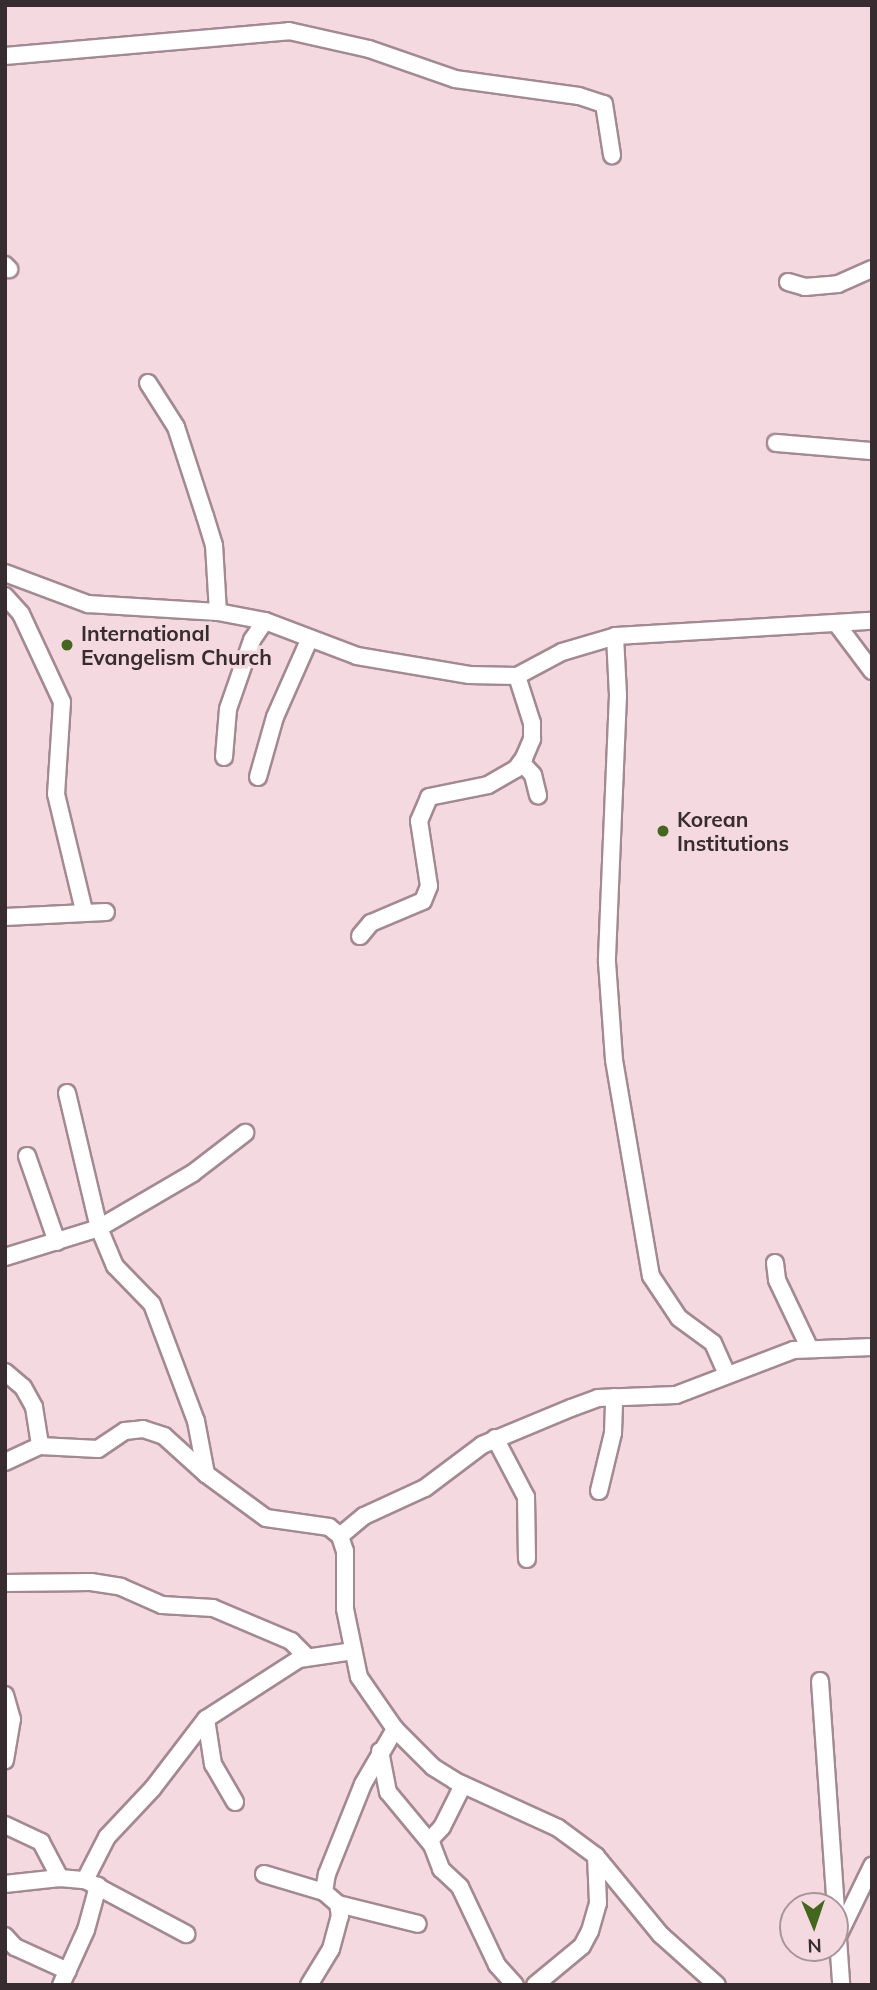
<!DOCTYPE html>
<style>
body{margin:0}
#map{position:relative;width:877px;height:1990px;overflow:hidden;background:#f5d9e1;font-family:Mulish,sans-serif}
div>[style]{position:absolute}
.roads{filter:drop-shadow(2px 0 #a38992) drop-shadow(-2px 0 #a38992) drop-shadow(0 2px #a38992) drop-shadow(0 -2px #a38992)}
.minor>*{height:16px;margin:-8px;padding:0 8px;transform-origin:8px;border-radius:8px;background:#fff}
.dots>*{width:19px;height:19px;translate:-50% -50%;box-sizing:border-box;border:4px solid #f5d9e1;border-radius:50%}
span{translate:-50% -50%;white-space:nowrap;text-align:center;line-height:1.15;-webkit-text-stroke:7px #f5d9e1;paint-order:stroke}
.poi-label{font-size:21px;color:#372c2f;font-weight:700}
.left{translate:0 -50%;text-align:left}
.frame{position:absolute;inset:0;border:7px solid #372c2f;pointer-events:none}
.north{position:absolute;left:779px;top:1892px;width:70px;height:70px;box-sizing:border-box;background:#f5d9e1;border:2px solid #a9949a;border-radius:50%;rotate:178deg;font-size:19px;font-weight:700;line-height:28px;text-align:center;color:#372c2f}
.north::after{content:'';display:block;margin:auto;width:24px;height:32px;background:#45661d;clip-path:polygon(50% 0,100% 100%,50% 72%,0 100%)}
</style>
<div id="map">
<div class="roads">
<div class="minor">
<div style="left:5px;top:56px;width:285px;rotate:-5deg"></div>
<div style="left:289px;top:31px;width:82px;rotate:12.7deg"></div>
<div style="left:369px;top:49px;width:91px;rotate:19.2deg"></div>
<div style="left:455px;top:79px;width:125px;rotate:7.8deg"></div>
<div style="left:579px;top:96px;width:26px;rotate:18deg"></div>
<div style="left:604px;top:104px;width:52px;rotate:81.1deg"></div>
<div style="left:5px;top:265px;width:6px;rotate:45deg"></div>
<div style="left:788px;top:282px;width:18px;rotate:16deg"></div>
<div style="left:805px;top:287px;width:33px;rotate:-5deg"></div>
<div style="left:838px;top:284px;width:37px;rotate:-24deg"></div>
<div style="left:148px;top:383px;width:52px;rotate:57.5deg"></div>
<div style="left:176px;top:427px;width:94px;rotate:72deg"></div>
<div style="left:205px;top:516px;width:30px;rotate:73deg"></div>
<div style="left:214px;top:545px;width:67px;rotate:86.6deg"></div>
<div style="left:776px;top:443px;width:96px;rotate:4.8deg"></div>
<div style="left:5px;top:573px;width:89px;rotate:20.5deg"></div>
<div style="left:88px;top:604px;width:130px;rotate:3.5deg"></div>
<div style="left:218px;top:612px;width:48px;rotate:10.8deg"></div>
<div style="left:265px;top:621px;width:98px;rotate:20.8deg"></div>
<div style="left:357px;top:656px;width:114px;rotate:9.6deg"></div>
<div style="left:469px;top:675px;width:48px;rotate:1.2deg"></div>
<div style="left:517px;top:676px;width:51px;rotate:-28.1deg"></div>
<div style="left:562px;top:652px;width:56px;rotate:-16.5deg"></div>
<div style="left:616px;top:636px;width:256px;rotate:-3.4deg"></div>
<div style="left:5px;top:596px;width:24px;rotate:48deg"></div>
<div style="left:21px;top:614px;width:97px;rotate:65deg"></div>
<div style="left:62px;top:702px;width:92px;rotate:93.7deg"></div>
<div style="left:56px;top:794px;width:120px;rotate:76.5deg"></div>
<div style="left:836px;top:623px;width:60px;rotate:53.1deg"></div>
<div style="left:615px;top:636px;width:59px;rotate:87.1deg"></div>
<div style="left:618px;top:695px;width:267px;rotate:92.4deg"></div>
<div style="left:607px;top:962px;width:98px;rotate:85.9deg"></div>
<div style="left:614px;top:1060px;width:219px;rotate:80.3deg"></div>
<div style="left:651px;top:1276px;width:50px;rotate:56.3deg"></div>
<div style="left:679px;top:1318px;width:42px;rotate:36.3deg"></div>
<div style="left:713px;top:1343px;width:34px;rotate:66deg"></div>
<div style="left:224px;top:757px;width:48px;rotate:-85.2deg"></div>
<div style="left:228px;top:709px;width:73px;rotate:-70.8deg"></div>
<div style="left:252px;top:640px;width:23px;rotate:-56deg"></div>
<div style="left:521px;top:762px;width:18px;rotate:47deg"></div>
<div style="left:533px;top:775px;width:21px;rotate:76deg"></div>
<div style="left:258px;top:777px;width:62px;rotate:-74.2deg"></div>
<div style="left:275px;top:717px;width:86px;rotate:-66.1deg"></div>
<div style="left:5px;top:917px;width:101px;rotate:-2.8deg"></div>
<div style="left:360px;top:936px;width:17px;rotate:-50deg"></div>
<div style="left:371px;top:923px;width:56px;rotate:-22.9deg"></div>
<div style="left:423px;top:901px;width:16px;rotate:-68deg"></div>
<div style="left:429px;top:886px;width:66px;rotate:-98.7deg"></div>
<div style="left:419px;top:821px;width:26px;rotate:-67deg"></div>
<div style="left:429px;top:797px;width:60px;rotate:-11.5deg"></div>
<div style="left:488px;top:785px;width:32px;rotate:-30deg"></div>
<div style="left:516px;top:769px;width:14px;rotate:-54deg"></div>
<div style="left:524px;top:758px;width:21px;rotate:-67deg"></div>
<div style="left:532px;top:739px;width:16px;rotate:-90deg"></div>
<div style="left:532px;top:723px;width:49px;rotate:-107.7deg"></div>
<div style="left:67px;top:1093px;width:139px;rotate:76.7deg"></div>
<div style="left:99px;top:1228px;width:109px;rotate:-30.3deg"></div>
<div style="left:193px;top:1173px;width:66px;rotate:-37.6deg"></div>
<div style="left:27px;top:1156px;width:91px;rotate:70.8deg"></div>
<div style="left:5px;top:1257px;width:98px;rotate:-17.1deg"></div>
<div style="left:99px;top:1228px;width:41px;rotate:67.2deg"></div>
<div style="left:115px;top:1266px;width:53px;rotate:45.8deg"></div>
<div style="left:152px;top:1304px;width:125px;rotate:69.4deg"></div>
<div style="left:196px;top:1421px;width:54px;rotate:79.3deg"></div>
<div style="left:775px;top:1263px;width:17px;rotate:83deg"></div>
<div style="left:777px;top:1280px;width:74px;rotate:64.5deg"></div>
<div style="left:5px;top:1372px;width:23px;rotate:40deg"></div>
<div style="left:23px;top:1387px;width:23px;rotate:61deg"></div>
<div style="left:34px;top:1407px;width:39px;rotate:81deg"></div>
<div style="left:495px;top:1438px;width:67px;rotate:62.3deg"></div>
<div style="left:526px;top:1497px;width:62px;rotate:89.1deg"></div>
<div style="left:5px;top:1462px;width:38px;rotate:-25deg"></div>
<div style="left:40px;top:1446px;width:58px;rotate:3deg"></div>
<div style="left:98px;top:1449px;width:32px;rotate:-34deg"></div>
<div style="left:125px;top:1431px;width:18px;rotate:-6deg"></div>
<div style="left:143px;top:1429px;width:22px;rotate:18deg"></div>
<div style="left:164px;top:1436px;width:57px;rotate:42.1deg"></div>
<div style="left:206px;top:1474px;width:74px;rotate:36.3deg"></div>
<div style="left:266px;top:1518px;width:64px;rotate:8.1deg"></div>
<div style="left:329px;top:1527px;width:14px;rotate:39deg"></div>
<div style="left:340px;top:1536px;width:16px;rotate:72deg"></div>
<div style="left:345px;top:1551px;width:58px;rotate:90deg"></div>
<div style="left:345px;top:1609px;width:69px;rotate:78.4deg"></div>
<div style="left:359px;top:1677px;width:63px;rotate:55.3deg"></div>
<div style="left:395px;top:1729px;width:54px;rotate:45deg"></div>
<div style="left:433px;top:1767px;width:26px;rotate:32deg"></div>
<div style="left:455px;top:1781px;width:113px;rotate:24.5deg"></div>
<div style="left:558px;top:1828px;width:47px;rotate:36.4deg"></div>
<div style="left:596px;top:1856px;width:102px;rotate:50.6deg"></div>
<div style="left:661px;top:1935px;width:75px;rotate:41.8deg"></div>
<div style="left:599px;top:1491px;width:60px;rotate:-76.4deg"></div>
<div style="left:613px;top:1433px;width:36px;rotate:-88deg"></div>
<div style="left:340px;top:1536px;width:31px;rotate:-40deg"></div>
<div style="left:364px;top:1516px;width:67px;rotate:-24.7deg"></div>
<div style="left:425px;top:1488px;width:71px;rotate:-37deg"></div>
<div style="left:482px;top:1445px;width:96px;rotate:-22.6deg"></div>
<div style="left:571px;top:1408px;width:29px;rotate:-20deg"></div>
<div style="left:598px;top:1398px;width:78px;rotate:-2.2deg"></div>
<div style="left:676px;top:1395px;width:126px;rotate:-20.9deg"></div>
<div style="left:794px;top:1350px;width:78px;rotate:-2.2deg"></div>
<div style="left:5px;top:1583px;width:86px;rotate:-0.7deg"></div>
<div style="left:91px;top:1582px;width:30px;rotate:9deg"></div>
<div style="left:121px;top:1587px;width:45px;rotate:23.7deg"></div>
<div style="left:162px;top:1605px;width:51px;rotate:3.4deg"></div>
<div style="left:213px;top:1608px;width:85px;rotate:22.9deg"></div>
<div style="left:291px;top:1641px;width:23px;rotate:45deg"></div>
<div style="left:820px;top:1681px;width:305px;rotate:86deg"></div>
<div style="left:5px;top:1695px;width:25px;rotate:74deg"></div>
<div style="left:12px;top:1719px;width:42px;rotate:99.7deg"></div>
<div style="left:206px;top:1719px;width:46px;rotate:81.2deg"></div>
<div style="left:213px;top:1764px;width:44px;rotate:59.9deg"></div>
<div style="left:380px;top:1751px;width:42px;rotate:79deg"></div>
<div style="left:388px;top:1792px;width:69px;rotate:50.3deg"></div>
<div style="left:432px;top:1845px;width:26px;rotate:69deg"></div>
<div style="left:441px;top:1869px;width:26px;rotate:43deg"></div>
<div style="left:460px;top:1887px;width:86px;rotate:64.6deg"></div>
<div style="left:497px;top:1965px;width:27px;rotate:48deg"></div>
<div style="left:5px;top:1825px;width:40px;rotate:25deg"></div>
<div style="left:41px;top:1842px;width:41px;rotate:62.2deg"></div>
<div style="left:429px;top:1841px;width:19px;rotate:-47deg"></div>
<div style="left:442px;top:1827px;width:47px;rotate:-63.4deg"></div>
<div style="left:264px;top:1874px;width:63px;rotate:16.7deg"></div>
<div style="left:85px;top:1880px;width:48px;rotate:-62.9deg"></div>
<div style="left:107px;top:1837px;width:67px;rotate:-46.8deg"></div>
<div style="left:153px;top:1788px;width:87px;rotate:-52.5deg"></div>
<div style="left:206px;top:1719px;width:111px;rotate:-32.8deg"></div>
<div style="left:299px;top:1659px;width:55px;rotate:-8.4deg"></div>
<div style="left:5px;top:1884px;width:55px;rotate:-6.2deg"></div>
<div style="left:60px;top:1878px;width:25px;rotate:5deg"></div>
<div style="left:85px;top:1880px;width:115px;rotate:28.1deg"></div>
<div style="left:338px;top:1904px;width:82px;rotate:14deg"></div>
<div style="left:839px;top:1934px;width:76px;rotate:-64.1deg"></div>
<div style="left:5px;top:1936px;width:15px;rotate:48deg"></div>
<div style="left:15px;top:1947px;width:58px;rotate:24.4deg"></div>
<div style="left:61px;top:1985px;width:60px;rotate:-65.6deg"></div>
<div style="left:86px;top:1930px;width:46px;rotate:-74.7deg"></div>
<div style="left:309px;top:1985px;width:42px;rotate:-58.6deg"></div>
<div style="left:331px;top:1949px;width:34px;rotate:-75deg"></div>
<div style="left:340px;top:1916px;width:12px;rotate:-99deg"></div>
<div style="left:338px;top:1904px;width:18px;rotate:-139deg"></div>
<div style="left:324px;top:1892px;width:18px;rotate:-81deg"></div>
<div style="left:327px;top:1874px;width:97px;rotate:-68.2deg"></div>
<div style="left:363px;top:1784px;width:64px;rotate:-59.8deg"></div>
<div style="left:535px;top:1985px;width:61px;rotate:-39.7deg"></div>
<div style="left:582px;top:1946px;width:17px;rotate:-62deg"></div>
<div style="left:590px;top:1931px;width:29px;rotate:-74deg"></div>
<div style="left:598px;top:1903px;width:47px;rotate:-92.4deg"></div>
</div>
</div>
<div class="dots">
<div style="left:67px;top:645px;background:#45661d"></div>
<div style="left:663px;top:831px;background:#45661d"></div>
</div>
<div class="poi-label">
<span class="left" style="left:81px;top:645px">International<br>Evangelism Church</span>
<span class="left" style="left:677px;top:831px">Korean<br>Institutions</span>
</div>
<div class="frame"></div>
<div class="north">N</div>
</div>
